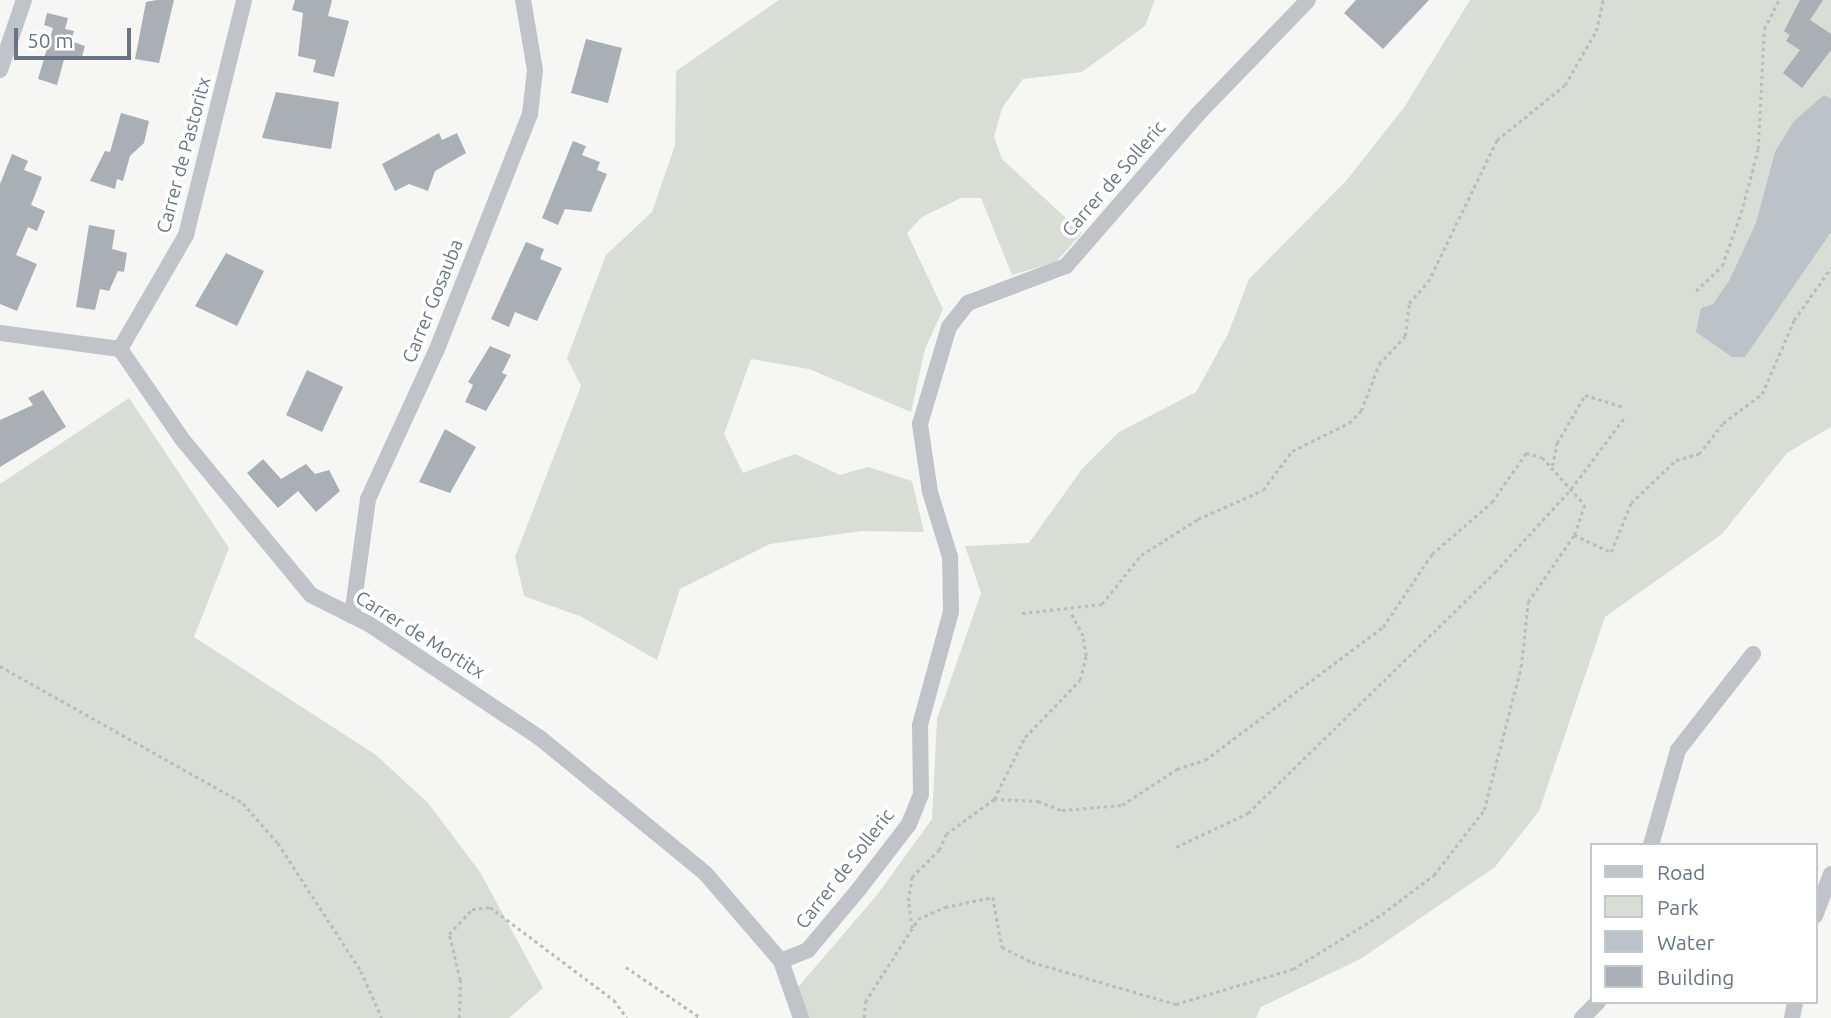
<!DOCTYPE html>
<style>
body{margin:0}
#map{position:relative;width:1831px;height:1018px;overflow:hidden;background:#f6f7f4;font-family:Ubuntu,sans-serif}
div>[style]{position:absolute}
.green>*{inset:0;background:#d8ddd5}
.water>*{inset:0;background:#bbc3c9}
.building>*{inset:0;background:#a9afb5}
.path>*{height:2.5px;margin-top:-1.25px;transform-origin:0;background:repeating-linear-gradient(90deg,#babcbf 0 3.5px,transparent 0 7px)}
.minor>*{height:16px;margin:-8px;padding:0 8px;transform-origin:8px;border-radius:8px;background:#c0c3c7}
span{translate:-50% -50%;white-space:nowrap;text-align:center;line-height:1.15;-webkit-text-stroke:7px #fff;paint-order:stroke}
.street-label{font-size:19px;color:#687582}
.legend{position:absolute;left:1590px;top:843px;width:228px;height:161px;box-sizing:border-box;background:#fff;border:2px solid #c3c8cd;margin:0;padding:9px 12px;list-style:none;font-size:21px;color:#687582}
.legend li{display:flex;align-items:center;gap:14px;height:35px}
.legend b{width:35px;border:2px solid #c3c8cd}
.scale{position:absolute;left:14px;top:28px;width:117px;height:32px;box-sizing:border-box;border:4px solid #687582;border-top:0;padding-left:9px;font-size:21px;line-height:24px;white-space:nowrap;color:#687582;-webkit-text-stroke:5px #fff;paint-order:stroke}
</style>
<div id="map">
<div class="green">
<div style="clip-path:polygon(779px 0,1155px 0,1145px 26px,1082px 72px,1023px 79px,1002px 108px,994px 137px,1002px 159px,1082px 233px,1056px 262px,1012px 275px,981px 198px,961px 198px,922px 217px,907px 233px,943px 309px,925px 349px,911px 412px,809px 369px,751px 359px,724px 434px,743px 473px,795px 454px,840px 475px,868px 467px,912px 481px,924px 532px,862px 531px,770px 544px,680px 589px,657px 660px,582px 617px,524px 596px,515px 557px,581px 386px,567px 358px,606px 255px,652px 212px,675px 145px,676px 71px)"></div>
<div style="clip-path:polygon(1470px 0,1831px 0,1831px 427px,1787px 453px,1722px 534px,1605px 617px,1539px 811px,1495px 867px,1362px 958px,1261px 1007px,1256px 1018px,807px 1018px,793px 993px,877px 895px,932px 819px,937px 719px,981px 593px,965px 546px,1029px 543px,1082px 469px,1119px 432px,1196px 392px,1228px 334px,1249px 279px,1346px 181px,1405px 106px)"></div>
<div style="clip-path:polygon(129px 398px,229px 548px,194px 637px,376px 755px,428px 803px,480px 872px,543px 988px,509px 1018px,0 1018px,0 484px)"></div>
</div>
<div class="water">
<div style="clip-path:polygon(1824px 95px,1831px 99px,1831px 232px,1745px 357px,1732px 357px,1696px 332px,1701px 308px,1713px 304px,1729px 281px,1756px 223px,1775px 152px,1794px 121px)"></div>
</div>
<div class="building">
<div style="clip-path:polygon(157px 0,174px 0,159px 63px,135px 59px,146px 2px)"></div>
<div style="clip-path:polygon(295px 0,332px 0,328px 16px,349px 21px,334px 77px,313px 72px,316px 60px,298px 56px,303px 13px,292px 10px)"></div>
<div style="clip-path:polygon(1356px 0,1429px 0,1383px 49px,1344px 13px)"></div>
<div style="clip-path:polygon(1800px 0,1823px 0,1810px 20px,1831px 34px,1831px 50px,1802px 88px,1783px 73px,1800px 50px,1786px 41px,1790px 35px,1784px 31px)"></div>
<div style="clip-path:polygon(47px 13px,68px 18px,65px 29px,74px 31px,71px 41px,85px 46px,81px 60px,65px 56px,57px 85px,38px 79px,53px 28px,44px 25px)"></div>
<div style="clip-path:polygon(586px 39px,622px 48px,608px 103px,571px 93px)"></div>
<div style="clip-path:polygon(276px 92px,339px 102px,331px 149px,262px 138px)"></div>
<div style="clip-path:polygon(121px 113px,149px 121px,144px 143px,130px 156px,123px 181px,117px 179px,115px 189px,90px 181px,105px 151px,110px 152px)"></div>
<div style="clip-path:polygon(439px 133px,442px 140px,457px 133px,466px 153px,435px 171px,428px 191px,409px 184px,395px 191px,382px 164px)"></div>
<div style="clip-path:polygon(573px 141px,586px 146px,582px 155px,600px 162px,597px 170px,607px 174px,591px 212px,565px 209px,558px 225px,542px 218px)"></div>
<div style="clip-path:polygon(12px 154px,28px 161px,24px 170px,42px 177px,31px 205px,45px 211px,37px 231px,28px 227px,16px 255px,37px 264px,17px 311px,0 304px,0 184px)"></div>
<div style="clip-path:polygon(89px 225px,115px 230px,112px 249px,127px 253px,124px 272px,118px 271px,109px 291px,100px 289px,95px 310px,76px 307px)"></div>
<div style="clip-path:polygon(526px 242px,544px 249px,540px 259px,562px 268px,537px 321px,515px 312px,509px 327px,491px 319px)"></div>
<div style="clip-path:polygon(226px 253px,264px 271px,237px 326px,195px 306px)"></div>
<div style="clip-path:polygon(490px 346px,511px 355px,502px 373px,507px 375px,486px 411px,465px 402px,473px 385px,468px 382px)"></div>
<div style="clip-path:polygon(307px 370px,343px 387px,322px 432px,286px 415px)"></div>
<div style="clip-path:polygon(43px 390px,66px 427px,0 467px,0 420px,33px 405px,28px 398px)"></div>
<div style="clip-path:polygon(445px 429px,476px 447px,450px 493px,419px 482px)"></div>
<div style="clip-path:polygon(263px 459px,281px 479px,306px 464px,315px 474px,329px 470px,340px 491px,316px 512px,298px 491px,278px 508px,247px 473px)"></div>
</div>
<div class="path">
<div style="left:1696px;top:291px;width:36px;rotate:-44deg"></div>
<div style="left:1722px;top:266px;width:56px;rotate:-70.3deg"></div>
<div style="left:1741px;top:213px;width:66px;rotate:-75.1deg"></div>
<div style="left:1758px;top:149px;width:120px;rotate:-87.1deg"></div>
<div style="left:1764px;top:29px;width:33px;rotate:-63deg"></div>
<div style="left:1552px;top:466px;width:24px;rotate:-78deg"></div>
<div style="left:1557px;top:443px;width:56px;rotate:-59.7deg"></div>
<div style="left:1585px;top:395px;width:41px;rotate:17.1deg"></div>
<div style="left:1022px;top:613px;width:81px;rotate:-6.4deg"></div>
<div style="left:1102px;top:604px;width:63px;rotate:-51.5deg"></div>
<div style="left:1141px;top:555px;width:67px;rotate:-32.3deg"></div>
<div style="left:1198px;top:519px;width:71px;rotate:-24deg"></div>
<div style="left:1263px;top:490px;width:49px;rotate:-53.4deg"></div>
<div style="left:1292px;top:451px;width:64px;rotate:-26.2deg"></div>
<div style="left:1349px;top:423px;width:17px;rotate:-45deg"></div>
<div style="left:1361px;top:411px;width:50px;rotate:-69deg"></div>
<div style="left:1379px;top:364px;width:38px;rotate:-47deg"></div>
<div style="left:1405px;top:336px;width:33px;rotate:-83deg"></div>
<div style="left:1409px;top:303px;width:28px;rotate:-48deg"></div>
<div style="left:1428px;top:282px;width:158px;rotate:-64.1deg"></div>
<div style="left:1497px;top:140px;width:87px;rotate:-39deg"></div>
<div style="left:1565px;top:85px;width:62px;rotate:-60.1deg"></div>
<div style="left:1596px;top:31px;width:32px;rotate:-77deg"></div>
<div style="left:0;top:666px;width:279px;rotate:29.4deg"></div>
<div style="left:243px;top:803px;width:53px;rotate:48.8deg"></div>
<div style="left:278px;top:843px;width:153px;rotate:57deg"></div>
<div style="left:361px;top:971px;width:51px;rotate:65.9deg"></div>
<div style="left:994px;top:799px;width:44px;rotate:2.6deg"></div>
<div style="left:1038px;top:801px;width:26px;rotate:21deg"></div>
<div style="left:1062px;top:810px;width:60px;rotate:-4.8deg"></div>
<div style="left:1122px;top:805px;width:66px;rotate:-33.2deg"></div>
<div style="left:1177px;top:769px;width:29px;rotate:-18deg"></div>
<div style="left:1205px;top:760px;width:222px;rotate:-36.8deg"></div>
<div style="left:1383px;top:627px;width:88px;rotate:-56.1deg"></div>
<div style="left:1432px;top:554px;width:79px;rotate:-40.9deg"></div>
<div style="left:1492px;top:502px;width:60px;rotate:-55.2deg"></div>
<div style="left:1526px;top:453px;width:16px;rotate:14deg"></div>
<div style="left:1542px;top:457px;width:64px;rotate:48.1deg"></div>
<div style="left:1585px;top:505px;width:31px;rotate:109deg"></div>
<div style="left:1176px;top:847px;width:80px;rotate:-25.3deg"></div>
<div style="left:1248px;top:813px;width:345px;rotate:-44.3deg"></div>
<div style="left:1495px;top:572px;width:113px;rotate:-47.5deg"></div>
<div style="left:1571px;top:489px;width:89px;rotate:-53.3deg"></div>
<div style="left:912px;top:928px;width:27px;rotate:-98deg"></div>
<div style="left:908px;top:901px;width:24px;rotate:-81deg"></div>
<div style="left:912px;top:877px;width:38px;rotate:-45deg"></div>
<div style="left:939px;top:850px;width:17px;rotate:-66deg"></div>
<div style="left:946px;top:834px;width:59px;rotate:-36.1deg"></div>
<div style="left:994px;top:799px;width:69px;rotate:-63.4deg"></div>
<div style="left:1025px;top:737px;width:79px;rotate:-46deg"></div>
<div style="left:1080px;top:680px;width:25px;rotate:-76deg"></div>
<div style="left:1086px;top:656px;width:20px;rotate:-99deg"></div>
<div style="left:1083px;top:636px;width:27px;rotate:-118deg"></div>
<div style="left:626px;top:967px;width:91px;rotate:34.2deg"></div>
<div style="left:459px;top:1018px;width:38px;rotate:-88deg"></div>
<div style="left:460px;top:980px;width:47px;rotate:-103.4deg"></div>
<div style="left:449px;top:934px;width:34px;rotate:-47deg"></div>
<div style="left:472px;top:909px;width:18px;rotate:-6deg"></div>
<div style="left:490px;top:907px;width:155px;rotate:36.9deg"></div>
<div style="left:614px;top:1000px;width:22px;rotate:54deg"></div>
<div style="left:864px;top:1018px;width:16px;rotate:-86deg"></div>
<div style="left:865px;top:1002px;width:98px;rotate:-57.4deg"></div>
<div style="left:918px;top:919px;width:30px;rotate:-24deg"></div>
<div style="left:945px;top:907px;width:49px;rotate:-11.8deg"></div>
<div style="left:993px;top:897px;width:51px;rotate:79.8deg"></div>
<div style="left:1002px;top:947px;width:34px;rotate:27deg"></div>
<div style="left:1032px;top:962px;width:150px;rotate:16.3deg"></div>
<div style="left:1176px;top:1004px;width:122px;rotate:-16.7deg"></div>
<div style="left:1293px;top:969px;width:105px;rotate:-31.7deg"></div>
<div style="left:1382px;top:914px;width:65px;rotate:-36.9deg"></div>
<div style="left:1434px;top:875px;width:82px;rotate:-52.4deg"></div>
<div style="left:1484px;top:810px;width:148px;rotate:-75.5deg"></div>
<div style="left:1521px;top:667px;width:65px;rotate:-83.9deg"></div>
<div style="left:1528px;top:602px;width:81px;rotate:-55.5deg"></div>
<div style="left:1574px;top:535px;width:41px;rotate:24.7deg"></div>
<div style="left:1611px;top:552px;width:53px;rotate:-67.8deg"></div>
<div style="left:1631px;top:503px;width:62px;rotate:-43.7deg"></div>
<div style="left:1676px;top:460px;width:24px;rotate:-15deg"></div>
<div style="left:1699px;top:454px;width:39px;rotate:-52deg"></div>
<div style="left:1723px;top:423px;width:49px;rotate:-36.6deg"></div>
<div style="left:1762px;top:394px;width:81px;rotate:-66.6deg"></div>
<div style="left:1794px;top:320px;width:64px;rotate:-54.6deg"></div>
</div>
<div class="minor">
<div style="left:0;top:70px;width:74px;rotate:-71.1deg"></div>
<div style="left:0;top:333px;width:121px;rotate:7.6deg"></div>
<div style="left:120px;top:349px;width:109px;rotate:55.4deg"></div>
<div style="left:182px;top:439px;width:202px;rotate:50.4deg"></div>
<div style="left:311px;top:595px;width:65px;rotate:26.6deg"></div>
<div style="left:369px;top:624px;width:206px;rotate:33.7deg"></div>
<div style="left:540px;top:738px;width:213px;rotate:39.3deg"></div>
<div style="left:705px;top:873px;width:116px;rotate:49.2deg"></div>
<div style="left:781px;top:961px;width:60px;rotate:70.7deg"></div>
<div style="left:120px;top:349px;width:132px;rotate:-59.9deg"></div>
<div style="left:186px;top:235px;width:242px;rotate:-76.1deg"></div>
<div style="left:352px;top:616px;width:118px;rotate:-82.2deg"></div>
<div style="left:368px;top:499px;width:165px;rotate:-65.3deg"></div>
<div style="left:437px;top:349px;width:253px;rotate:-68.4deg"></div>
<div style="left:530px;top:114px;width:44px;rotate:-83.5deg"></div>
<div style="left:535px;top:70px;width:71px;rotate:-99.7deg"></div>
<div style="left:1651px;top:845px;width:99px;rotate:-74.1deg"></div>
<div style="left:1678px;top:750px;width:122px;rotate:-52deg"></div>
<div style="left:1815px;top:916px;width:45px;rotate:-69.1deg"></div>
<div style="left:781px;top:961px;width:29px;rotate:-22deg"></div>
<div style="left:808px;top:950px;width:80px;rotate:-50.1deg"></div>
<div style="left:859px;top:889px;width:82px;rotate:-52.4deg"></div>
<div style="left:909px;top:824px;width:32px;rotate:-68deg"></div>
<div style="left:921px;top:794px;width:69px;rotate:-90.8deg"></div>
<div style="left:920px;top:725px;width:117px;rotate:-74.7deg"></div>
<div style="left:951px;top:612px;width:55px;rotate:-91deg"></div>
<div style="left:950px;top:557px;width:68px;rotate:-107.1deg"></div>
<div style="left:930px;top:492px;width:69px;rotate:-98.4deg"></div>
<div style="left:920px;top:424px;width:101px;rotate:-73.4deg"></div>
<div style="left:949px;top:327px;width:31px;rotate:-52deg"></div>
<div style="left:968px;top:303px;width:105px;rotate:-20.7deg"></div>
<div style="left:1066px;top:266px;width:201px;rotate:-49deg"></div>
<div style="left:1198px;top:114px;width:158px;rotate:-46deg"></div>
<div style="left:1582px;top:1018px;width:23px;rotate:-45deg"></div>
<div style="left:1792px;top:1018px;width:16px;rotate:-79deg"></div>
</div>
<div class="street-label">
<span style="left:184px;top:155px;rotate:-75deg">Carrer de Pastoritx</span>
<span style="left:1114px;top:179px;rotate:-49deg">Carrer de Solleric</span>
<span style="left:433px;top:301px;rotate:-68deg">Carrer Gosauba</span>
<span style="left:420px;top:635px;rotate:32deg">Carrer de Mortitx</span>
<span style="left:845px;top:869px;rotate:-52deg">Carrer de Solleric</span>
</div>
<ul class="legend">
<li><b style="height:9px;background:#c0c3c7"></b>Road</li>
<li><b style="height:19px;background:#d8ddd5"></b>Park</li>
<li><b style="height:19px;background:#bbc3c9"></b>Water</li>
<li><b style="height:19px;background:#a9afb5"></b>Building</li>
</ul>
<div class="scale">50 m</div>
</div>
